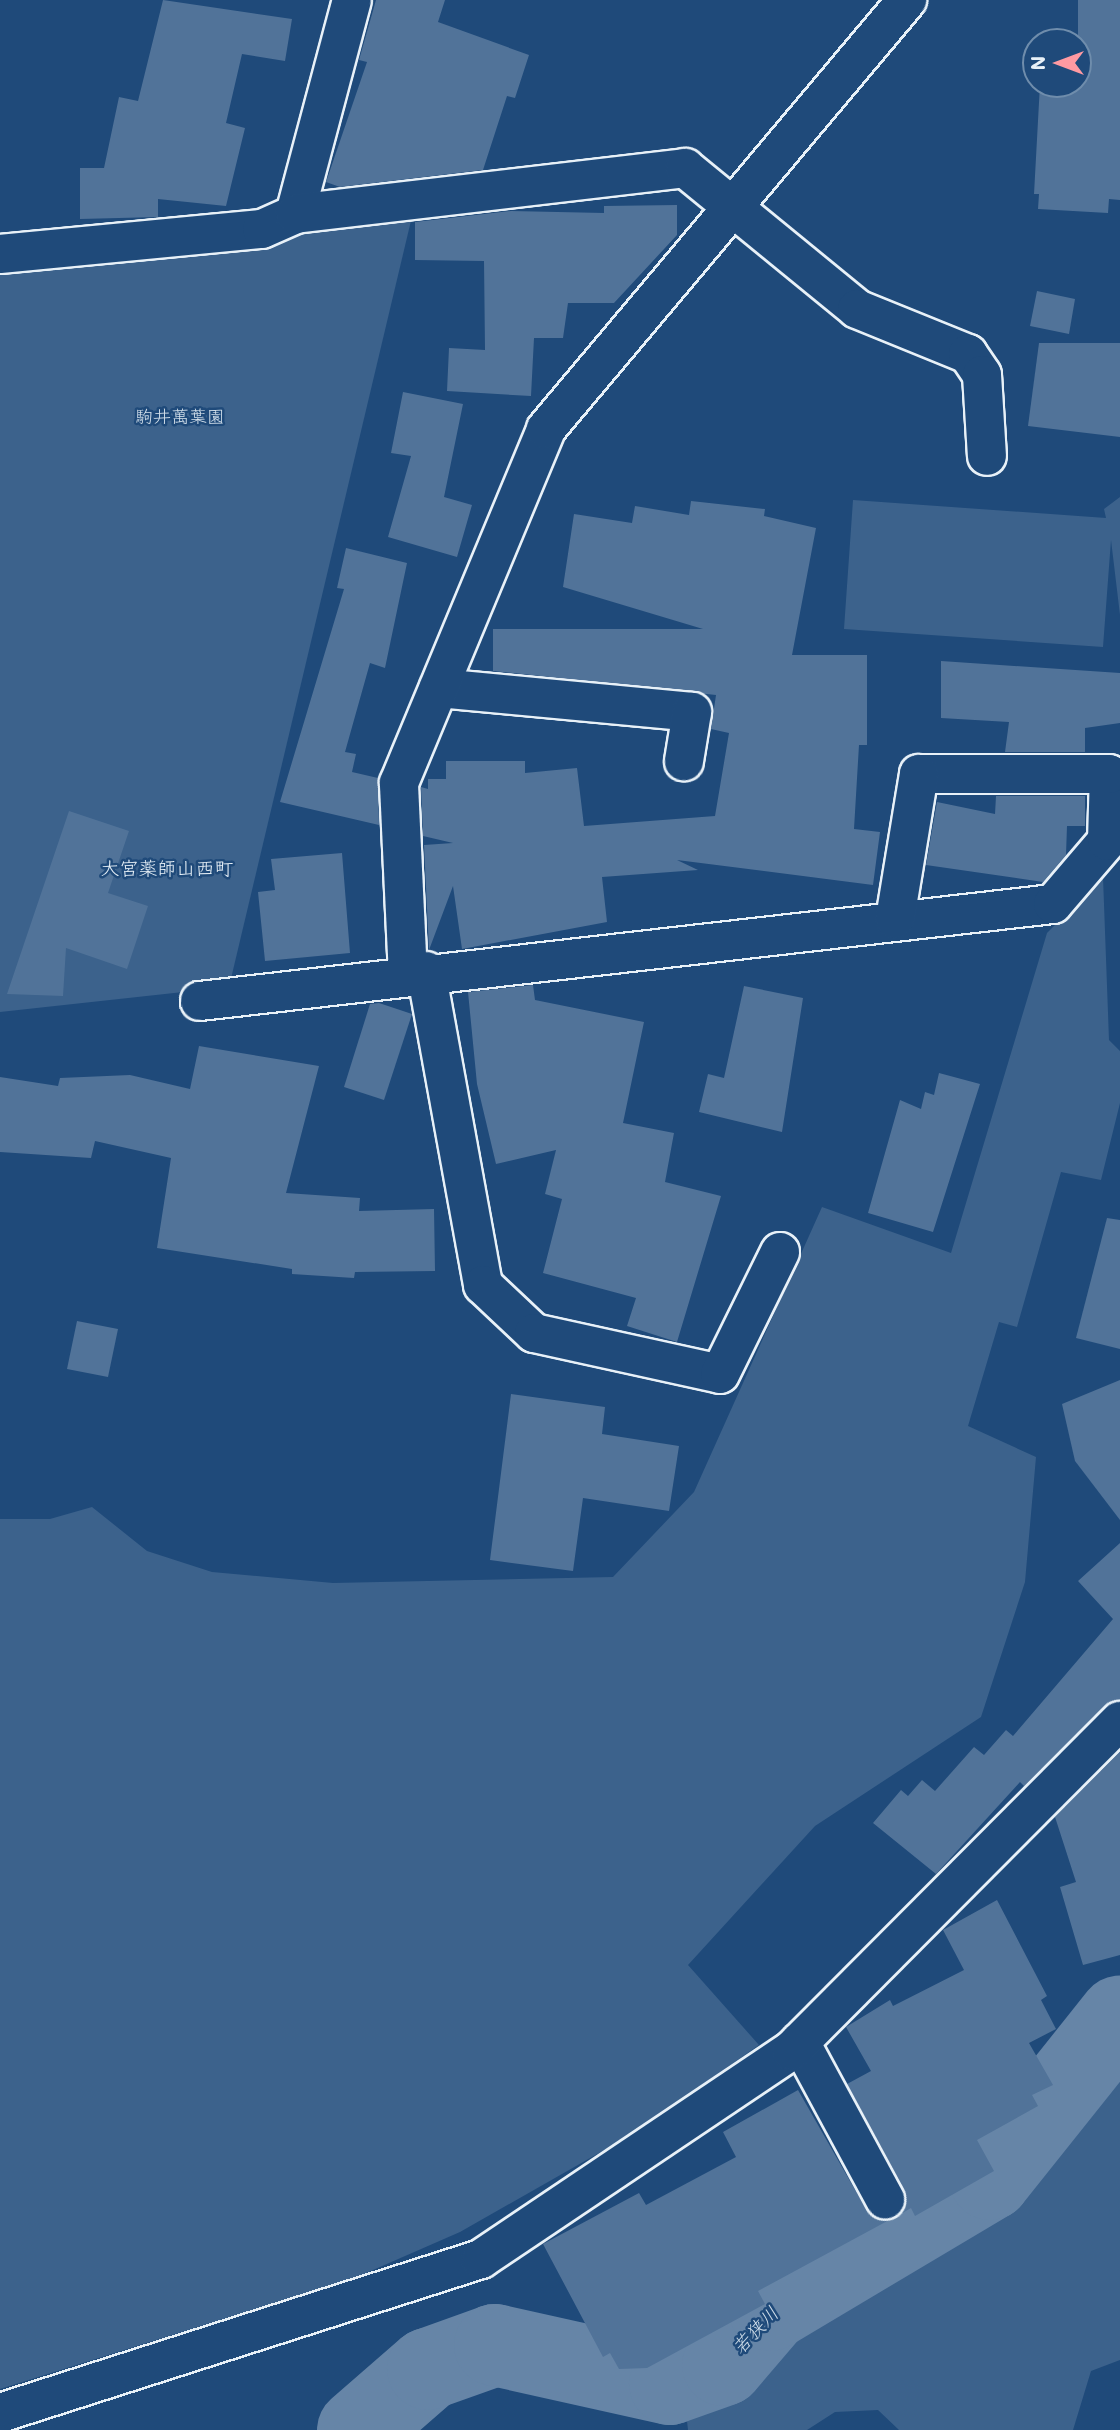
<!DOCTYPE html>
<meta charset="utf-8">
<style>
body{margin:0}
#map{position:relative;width:1120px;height:2430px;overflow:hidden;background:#1f4a7a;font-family:Mali,"Klee One",sans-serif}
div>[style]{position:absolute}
.green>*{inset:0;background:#3c628c}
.stream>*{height:14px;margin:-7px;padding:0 7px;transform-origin:7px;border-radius:7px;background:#6685a7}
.river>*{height:82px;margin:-41px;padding:0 41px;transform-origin:41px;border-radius:41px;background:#6685a7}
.building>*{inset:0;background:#517399}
.roads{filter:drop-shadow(2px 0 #e8f1f8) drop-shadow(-2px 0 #e8f1f8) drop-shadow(0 2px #e8f1f8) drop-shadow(0 -2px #e8f1f8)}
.minor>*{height:38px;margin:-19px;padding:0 19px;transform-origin:19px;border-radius:19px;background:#1f4a7a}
span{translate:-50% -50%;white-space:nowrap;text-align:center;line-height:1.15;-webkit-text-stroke:5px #1f4a7a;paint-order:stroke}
.park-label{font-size:18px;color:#d7e3ed}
.neighbourhood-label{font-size:19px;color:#e8f1f8}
.water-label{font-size:19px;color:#d4e1ec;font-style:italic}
.north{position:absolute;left:1022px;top:28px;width:70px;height:70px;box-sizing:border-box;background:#1f4a7a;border:2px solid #6f8dac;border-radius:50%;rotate:270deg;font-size:19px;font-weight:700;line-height:28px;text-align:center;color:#e8f1f8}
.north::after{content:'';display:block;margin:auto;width:24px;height:32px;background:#ff9aa2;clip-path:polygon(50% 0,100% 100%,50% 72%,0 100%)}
</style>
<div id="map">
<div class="green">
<div style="clip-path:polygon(414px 208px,229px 987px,0 1012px,0 254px)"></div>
<div style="clip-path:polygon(1120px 497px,1120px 615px,1111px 540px,1103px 647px,844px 629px,853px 500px,1106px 518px,1104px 509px)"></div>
<div style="clip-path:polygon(1103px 877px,1109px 1040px,1120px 1051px,1120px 1103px,1101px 1180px,1061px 1172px,1017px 1327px,999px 1322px,968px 1426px,1036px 1457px,1025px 1582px,981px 1717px,815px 1826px,688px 1965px,759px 2045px,627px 2137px,460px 2232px,357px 2277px,0 2389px,0 1519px,50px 1519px,92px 1507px,147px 1551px,212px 1572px,333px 1583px,613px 1577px,694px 1492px,822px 1207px,951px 1253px,1047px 933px)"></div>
<div style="clip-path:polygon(1120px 2043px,1120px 2360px,1091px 2371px,1073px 2430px,899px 2430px,878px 2410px,835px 2412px,807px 2430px,688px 2430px,684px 2395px,741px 2359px,774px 2320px,873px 2259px,888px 2214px,982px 2176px,1033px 2138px)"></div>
</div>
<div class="stream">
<div style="left:373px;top:2416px;width:18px;rotate:49deg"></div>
</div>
<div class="river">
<div style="left:358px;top:2430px;width:93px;rotate:-41.1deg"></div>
<div style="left:428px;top:2369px;width:71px;rotate:-19.7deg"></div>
<div style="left:495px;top:2345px;width:179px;rotate:12.6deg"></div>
<div style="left:670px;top:2384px;width:56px;rotate:-19.7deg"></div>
<div style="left:723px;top:2365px;width:72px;rotate:-49.5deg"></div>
<div style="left:770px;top:2310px;width:256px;rotate:-30.8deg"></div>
<div style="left:990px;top:2179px;width:208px;rotate:-51.4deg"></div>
</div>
<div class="building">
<div style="clip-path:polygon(163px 0,292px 19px,285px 61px,242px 54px,226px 123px,245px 128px,226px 206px,158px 199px,158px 217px,80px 219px,80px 168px,104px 168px,119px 97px,138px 101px)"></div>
<div style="clip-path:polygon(376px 0,445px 0,438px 22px,529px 55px,515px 98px,507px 96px,483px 170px,340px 187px,326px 182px,367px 62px,359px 60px)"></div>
<div style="clip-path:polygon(1078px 0,1120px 0,1120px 200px,1109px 199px,1108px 213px,1038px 209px,1039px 194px,1034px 194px,1040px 84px,1078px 84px)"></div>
<div style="clip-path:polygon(677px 205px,677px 235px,614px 303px,568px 303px,563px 338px,534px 338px,531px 396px,447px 391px,449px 348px,485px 350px,484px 261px,415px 260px,415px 222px,511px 211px,604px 213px,604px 206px)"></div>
<div style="clip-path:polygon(1037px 291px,1075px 299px,1069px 334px,1030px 326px)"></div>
<div style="clip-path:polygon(1039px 343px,1120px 343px,1120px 437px,1028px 426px)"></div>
<div style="clip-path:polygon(403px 392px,463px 404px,444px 497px,472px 505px,457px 557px,388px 537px,411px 456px,391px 453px)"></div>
<div style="clip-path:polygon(691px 501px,765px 509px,764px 516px,816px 528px,792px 655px,867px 655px,867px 745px,859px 745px,854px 829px,880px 832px,873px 885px,677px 860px,698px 870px,602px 877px,607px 922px,462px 949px,453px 886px,429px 950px,424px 845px,453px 843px,423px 836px,421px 787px,428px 789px,428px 779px,446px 779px,446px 761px,525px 761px,525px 773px,577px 768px,584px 826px,715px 816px,729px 733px,711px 729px,716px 695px,493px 671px,493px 629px,703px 629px,563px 587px,574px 514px,632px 523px,635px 506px,689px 515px)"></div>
<div style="clip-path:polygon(346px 548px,407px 563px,385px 668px,370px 663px,345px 752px,356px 754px,352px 772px,378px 778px,379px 825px,280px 802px,344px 589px,337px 588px)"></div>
<div style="clip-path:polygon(941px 661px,1120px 673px,1120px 723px,1085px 728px,1085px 752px,1005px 752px,1009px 722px,941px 718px)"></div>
<div style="clip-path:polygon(996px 796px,1085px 796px,1085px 826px,1067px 826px,1066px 855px,1043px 882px,926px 865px,937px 802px,995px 814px)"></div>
<div style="clip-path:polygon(69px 811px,129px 831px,108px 893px,148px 906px,127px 969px,66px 948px,63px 996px,7px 994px)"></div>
<div style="clip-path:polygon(342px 853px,350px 953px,265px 961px,258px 892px,275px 890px,271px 859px)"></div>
<div style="clip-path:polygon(533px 985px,535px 1000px,644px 1022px,623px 1123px,674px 1133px,665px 1182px,721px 1196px,677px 1342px,627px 1326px,636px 1298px,543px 1273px,562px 1199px,545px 1194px,556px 1150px,496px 1164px,477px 1084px,468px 992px)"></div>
<div style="clip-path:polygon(744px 986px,803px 998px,782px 1132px,699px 1112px,708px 1074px,724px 1078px)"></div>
<div style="clip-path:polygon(379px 1003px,412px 1014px,384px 1100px,344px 1087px,370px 1004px)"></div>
<div style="clip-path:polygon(199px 1046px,319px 1066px,286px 1193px,360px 1198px,359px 1211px,434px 1209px,435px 1271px,355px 1272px,354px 1278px,292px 1274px,292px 1269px,157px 1248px,171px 1158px,95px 1141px,91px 1158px,0 1152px,0 1077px,58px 1086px,60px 1078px,130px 1075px,190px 1089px)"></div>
<div style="clip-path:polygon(939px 1073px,980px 1084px,933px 1232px,868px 1213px,900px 1100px,921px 1109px,925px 1092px,934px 1095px)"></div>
<div style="clip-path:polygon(1107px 1218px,1120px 1220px,1120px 1349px,1076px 1338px)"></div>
<div style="clip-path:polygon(77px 1321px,118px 1329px,108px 1377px,67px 1369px)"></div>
<div style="clip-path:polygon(1120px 1380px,1120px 1520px,1075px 1461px,1062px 1404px)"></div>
<div style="clip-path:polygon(511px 1394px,605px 1407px,602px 1434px,679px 1446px,669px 1511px,583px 1498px,573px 1571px,490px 1560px)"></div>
<div style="clip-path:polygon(1120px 1543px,1120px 1700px,1105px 1706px,1024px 1786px,1020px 1782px,936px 1874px,873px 1823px,901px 1790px,908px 1796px,922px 1780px,935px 1791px,974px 1747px,984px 1755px,1006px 1730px,1013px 1736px,1113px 1619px,1078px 1581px)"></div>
<div style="clip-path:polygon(1120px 1752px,1120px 1955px,1083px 1965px,1060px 1887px,1076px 1882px,1055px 1817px)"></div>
<div style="clip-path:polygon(997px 1900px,1047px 1996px,1041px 2000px,1056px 2029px,1029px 2043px,1053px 2085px,1032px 2095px,1038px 2106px,977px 2140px,994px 2171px,915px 2216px,911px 2208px,899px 2215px,904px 2189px,847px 2084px,871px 2071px,846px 2027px,890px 2000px,893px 2006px,964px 1970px,943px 1930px)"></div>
<div style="clip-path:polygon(798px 2090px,866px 2209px,891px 2219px,758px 2291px,765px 2304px,647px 2368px,619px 2369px,610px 2353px,603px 2357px,543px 2244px,639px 2193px,646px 2205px,736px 2157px,723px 2132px)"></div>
</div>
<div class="roads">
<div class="minor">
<div style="left:295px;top:214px;width:221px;rotate:-75.1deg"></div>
<div style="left:0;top:254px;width:263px;rotate:-5.5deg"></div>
<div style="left:262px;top:229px;width:36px;rotate:-24deg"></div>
<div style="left:295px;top:214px;width:393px;rotate:-6.7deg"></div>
<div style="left:685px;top:168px;width:222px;rotate:39.3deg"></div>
<div style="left:857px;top:309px;width:120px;rotate:22.1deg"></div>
<div style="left:968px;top:354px;width:25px;rotate:56deg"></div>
<div style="left:982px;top:375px;width:81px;rotate:86.5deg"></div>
<div style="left:439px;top:688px;width:254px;rotate:5.4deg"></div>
<div style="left:692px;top:712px;width:50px;rotate:99.3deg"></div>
<div style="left:426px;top:971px;width:319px;rotate:79.7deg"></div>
<div style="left:483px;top:1285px;width:70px;rotate:43.3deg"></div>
<div style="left:534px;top:1333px;width:190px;rotate:12.4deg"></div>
<div style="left:720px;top:1374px;width:136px;rotate:-63.8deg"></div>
<div style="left:408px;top:976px;width:193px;rotate:-92.7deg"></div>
<div style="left:399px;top:783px;width:383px;rotate:-67.4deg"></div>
<div style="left:546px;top:429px;width:561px;rotate:-49.92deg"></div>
<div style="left:200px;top:1001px;width:858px;rotate:-6.49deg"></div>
<div style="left:1053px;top:904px;width:83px;rotate:-49.4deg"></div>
<div style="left:1107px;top:841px;width:67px;rotate:-88.3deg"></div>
<div style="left:1109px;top:774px;width:190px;rotate:180deg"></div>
<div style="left:919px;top:774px;width:147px;rotate:99.4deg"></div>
<div style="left:800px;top:2042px;width:179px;rotate:61.6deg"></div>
<div style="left:0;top:2413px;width:505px;rotate:-17.75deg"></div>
<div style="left:481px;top:2259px;width:373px;rotate:-33.9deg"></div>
<div style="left:791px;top:2051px;width:466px;rotate:-45.1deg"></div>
</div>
</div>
<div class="park-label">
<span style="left:180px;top:416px">駒井萬葉園</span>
</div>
<div class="neighbourhood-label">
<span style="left:167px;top:868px">大宮薬師山西町</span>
</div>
<div class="water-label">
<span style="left:755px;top:2330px;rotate:-46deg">若狭川</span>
</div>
<div class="north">N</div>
</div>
